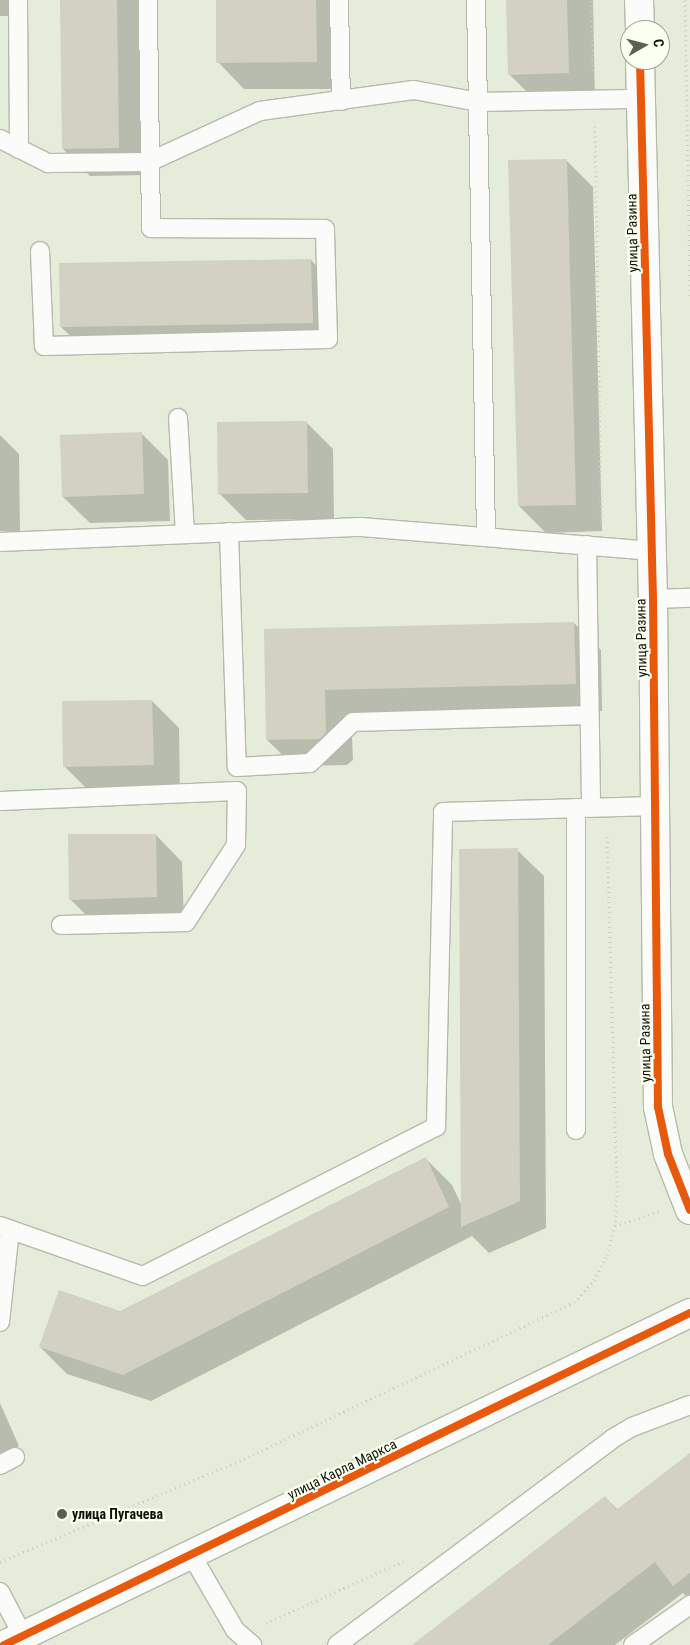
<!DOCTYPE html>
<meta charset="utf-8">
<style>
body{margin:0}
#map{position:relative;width:690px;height:1645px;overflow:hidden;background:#e6ecda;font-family:"Roboto Condensed",sans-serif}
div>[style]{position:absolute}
.shadow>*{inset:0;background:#0003}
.building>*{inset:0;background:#d2d1c3}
.path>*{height:3px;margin-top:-1.5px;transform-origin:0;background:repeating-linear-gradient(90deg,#cccdc8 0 1px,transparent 0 5px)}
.roads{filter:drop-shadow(1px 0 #b6baac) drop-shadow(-1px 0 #b6baac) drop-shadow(0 1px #b6baac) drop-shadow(0 -1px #b6baac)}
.service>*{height:18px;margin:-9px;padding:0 9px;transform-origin:9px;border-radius:9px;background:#fbfcf9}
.minor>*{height:28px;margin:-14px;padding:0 14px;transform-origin:14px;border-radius:14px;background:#fbfcf9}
.cycleway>*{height:8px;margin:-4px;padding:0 4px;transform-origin:4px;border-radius:4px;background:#e8590c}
.dots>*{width:14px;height:14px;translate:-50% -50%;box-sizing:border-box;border:2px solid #fafff1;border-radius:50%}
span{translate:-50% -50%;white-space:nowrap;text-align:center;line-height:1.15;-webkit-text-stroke:4.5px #fafff1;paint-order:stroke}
.street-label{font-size:14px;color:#101408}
.poi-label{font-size:14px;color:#101408;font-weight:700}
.left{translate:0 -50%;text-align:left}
.north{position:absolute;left:620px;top:20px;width:50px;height:50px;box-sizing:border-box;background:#fafff1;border:1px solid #9ca194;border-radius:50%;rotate:82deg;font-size:14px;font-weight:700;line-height:20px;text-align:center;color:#101408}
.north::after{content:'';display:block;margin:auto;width:18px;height:22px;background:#5b6052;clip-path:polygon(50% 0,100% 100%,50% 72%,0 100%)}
</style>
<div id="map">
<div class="shadow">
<div style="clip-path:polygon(0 0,12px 0,12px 16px,0 16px)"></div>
<div style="clip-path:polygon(61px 0,142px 0,145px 175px,90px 176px,63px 149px)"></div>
<div style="clip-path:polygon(217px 0,343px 0,343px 89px,244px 89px,218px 62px)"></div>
<div style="clip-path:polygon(508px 0,593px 0,595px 100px,536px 101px,509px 74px)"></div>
<div style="clip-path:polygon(566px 160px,593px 187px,602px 531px,546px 533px,519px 506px)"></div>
<div style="clip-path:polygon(311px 260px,332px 282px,334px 344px,83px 348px,61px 327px)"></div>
<div style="clip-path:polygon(306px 422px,333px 449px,334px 519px,246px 520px,219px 493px)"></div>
<div style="clip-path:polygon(141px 433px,168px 460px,170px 521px,90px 523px,63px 497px)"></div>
<div style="clip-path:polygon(0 435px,19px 454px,20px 531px,0 531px)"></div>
<div style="clip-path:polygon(574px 623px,601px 650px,602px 711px,351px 716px,353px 760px,347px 765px,294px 766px,267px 740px,265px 630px)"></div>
<div style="clip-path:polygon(152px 701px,179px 728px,180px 792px,91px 793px,64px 766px)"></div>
<div style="clip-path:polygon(156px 835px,182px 862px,184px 923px,97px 926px,70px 899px)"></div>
<div style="clip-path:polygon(517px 850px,544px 876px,546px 1228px,489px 1253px,472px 1236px,151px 1401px,67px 1374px,40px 1347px,120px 1312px,425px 1158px,452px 1185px,463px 1208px)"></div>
<div style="clip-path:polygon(0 1403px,19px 1446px,0 1455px)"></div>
<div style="clip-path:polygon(690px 1454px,690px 1601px,683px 1593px,615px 1645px,414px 1645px,605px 1497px,618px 1510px)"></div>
</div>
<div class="building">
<div style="clip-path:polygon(60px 0,117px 0,119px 148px,62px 149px)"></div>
<div style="clip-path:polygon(216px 0,316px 0,317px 62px,216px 63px)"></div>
<div style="clip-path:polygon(506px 0,567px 0,569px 73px,508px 75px)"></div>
<div style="clip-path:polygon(567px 159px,576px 505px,518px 506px,508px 160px)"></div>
<div style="clip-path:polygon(311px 259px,313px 323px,60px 327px,59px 263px)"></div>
<div style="clip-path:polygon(307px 421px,308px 493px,218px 494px,217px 422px)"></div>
<div style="clip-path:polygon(142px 432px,144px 494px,62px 497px,60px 435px)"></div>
<div style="clip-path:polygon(574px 622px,576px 684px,325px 690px,326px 733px,320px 739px,266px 740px,264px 629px)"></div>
<div style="clip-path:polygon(152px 700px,154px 765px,63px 767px,62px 701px)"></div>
<div style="clip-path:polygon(68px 834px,156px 834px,157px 897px,69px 900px)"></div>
<div style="clip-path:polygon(518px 848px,520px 1201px,461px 1227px,459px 849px)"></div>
<div style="clip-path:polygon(426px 1157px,449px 1207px,123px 1375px,39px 1347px,59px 1290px,120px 1311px)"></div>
<div style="clip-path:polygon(690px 1453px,690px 1573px,673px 1586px,655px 1562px,548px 1645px,412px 1645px,605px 1496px,616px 1510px)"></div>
</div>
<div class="path">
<div style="left:592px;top:0;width:74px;rotate:89.2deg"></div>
<div style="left:685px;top:0;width:297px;rotate:89deg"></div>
<div style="left:595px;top:126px;width:396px;rotate:89.1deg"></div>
<div style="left:615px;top:1226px;width:47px;rotate:-18.4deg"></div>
<div style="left:0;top:1562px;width:265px;rotate:-22.9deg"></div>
<div style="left:244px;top:1459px;width:365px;rotate:-25.4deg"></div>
<div style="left:574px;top:1302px;width:30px;rotate:-48deg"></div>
<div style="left:594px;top:1280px;width:28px;rotate:-63deg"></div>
<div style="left:607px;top:1255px;width:30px;rotate:-75deg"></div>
<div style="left:615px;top:1226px;width:34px;rotate:-87deg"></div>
<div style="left:617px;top:1192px;width:359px;rotate:-91.6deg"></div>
<div style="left:266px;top:1623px;width:151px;rotate:-24.2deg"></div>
</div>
<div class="roads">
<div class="service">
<div style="left:18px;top:0;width:149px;rotate:89.6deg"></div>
<div style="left:339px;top:0;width:101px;rotate:88.9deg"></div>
<div style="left:476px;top:0;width:537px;rotate:88.93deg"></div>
<div style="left:0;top:139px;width:54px;rotate:26.6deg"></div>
<div style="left:48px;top:163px;width:101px;rotate:-0.6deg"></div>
<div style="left:149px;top:162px;width:122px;rotate:-24.7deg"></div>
<div style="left:260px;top:111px;width:155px;rotate:-7.8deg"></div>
<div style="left:414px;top:90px;width:65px;rotate:10.6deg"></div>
<div style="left:478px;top:102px;width:163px;rotate:-1.1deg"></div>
<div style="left:40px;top:251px;width:95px;rotate:87.6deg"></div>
<div style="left:44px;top:346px;width:284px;rotate:-1.4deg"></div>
<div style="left:328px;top:339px;width:110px;rotate:-91.6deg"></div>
<div style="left:325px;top:229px;width:174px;rotate:-179.7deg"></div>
<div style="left:151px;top:228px;width:228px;rotate:-90.8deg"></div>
<div style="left:178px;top:418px;width:116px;rotate:86.5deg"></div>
<div style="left:229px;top:532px;width:235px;rotate:88.1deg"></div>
<div style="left:237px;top:767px;width:73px;rotate:-3.1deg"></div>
<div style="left:310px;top:763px;width:59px;rotate:-43.6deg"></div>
<div style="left:353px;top:722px;width:236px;rotate:-1.7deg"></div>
<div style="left:0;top:542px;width:361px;rotate:-2.4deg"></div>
<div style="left:361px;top:527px;width:293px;rotate:4.7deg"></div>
<div style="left:587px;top:545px;width:262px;rotate:89.1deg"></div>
<div style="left:653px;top:599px;width:37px;rotate:-2deg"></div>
<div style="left:0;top:801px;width:237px;rotate:-2.4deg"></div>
<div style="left:237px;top:791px;width:54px;rotate:91.1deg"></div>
<div style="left:236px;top:845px;width:92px;rotate:123deg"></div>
<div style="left:186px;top:922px;width:125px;rotate:178.6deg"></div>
<div style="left:576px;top:808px;width:322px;rotate:90deg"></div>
<div style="left:0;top:1226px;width:151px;rotate:19.3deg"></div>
<div style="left:143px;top:1276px;width:329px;rotate:-27deg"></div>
<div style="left:436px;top:1127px;width:315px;rotate:-88.7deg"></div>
<div style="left:443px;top:812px;width:212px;rotate:-1.6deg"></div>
<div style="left:0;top:1322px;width:93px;rotate:-83.8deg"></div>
<div style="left:0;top:1465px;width:17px;rotate:-28deg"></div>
<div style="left:192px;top:1556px;width:86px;rotate:59.8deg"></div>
<div style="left:235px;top:1630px;width:23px;rotate:41deg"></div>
<div style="left:0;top:1592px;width:50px;rotate:62.4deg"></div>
<div style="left:337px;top:1645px;width:344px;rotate:-36.8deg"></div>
<div style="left:612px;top:1439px;width:23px;rotate:-31deg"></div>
<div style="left:632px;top:1427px;width:62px;rotate:-20.8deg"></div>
<div style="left:633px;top:1645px;width:70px;rotate:-35.1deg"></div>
</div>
<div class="minor">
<div style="left:639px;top:0;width:30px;rotate:88deg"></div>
<div style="left:640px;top:60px;width:539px;rotate:88.62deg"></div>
<div style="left:653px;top:599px;width:508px;rotate:89.44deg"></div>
<div style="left:658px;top:1107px;width:48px;rotate:78deg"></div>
<div style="left:668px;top:1154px;width:60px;rotate:68.6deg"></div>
<div style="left:4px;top:1645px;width:762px;rotate:-25.83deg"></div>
</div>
</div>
<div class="cycleway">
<div style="left:640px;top:60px;width:539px;rotate:88.62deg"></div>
<div style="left:653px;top:599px;width:508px;rotate:89.44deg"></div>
<div style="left:658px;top:1107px;width:48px;rotate:78deg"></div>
<div style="left:668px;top:1154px;width:60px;rotate:68.6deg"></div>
<div style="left:4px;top:1645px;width:762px;rotate:-25.83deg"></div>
</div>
<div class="dots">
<div style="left:62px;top:1514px;background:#5b6052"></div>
</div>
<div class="street-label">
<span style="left:632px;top:233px;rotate:-91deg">улица Разина</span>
<span style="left:641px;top:638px;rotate:-91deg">улица Разина</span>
<span style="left:645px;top:1043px;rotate:-91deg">улица Разина</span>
<span style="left:342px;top:1469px;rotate:-26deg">улица Карла Маркса</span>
</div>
<div class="poi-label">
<span class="left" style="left:72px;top:1514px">улица Пугачева</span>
</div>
<div class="north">С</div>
</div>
